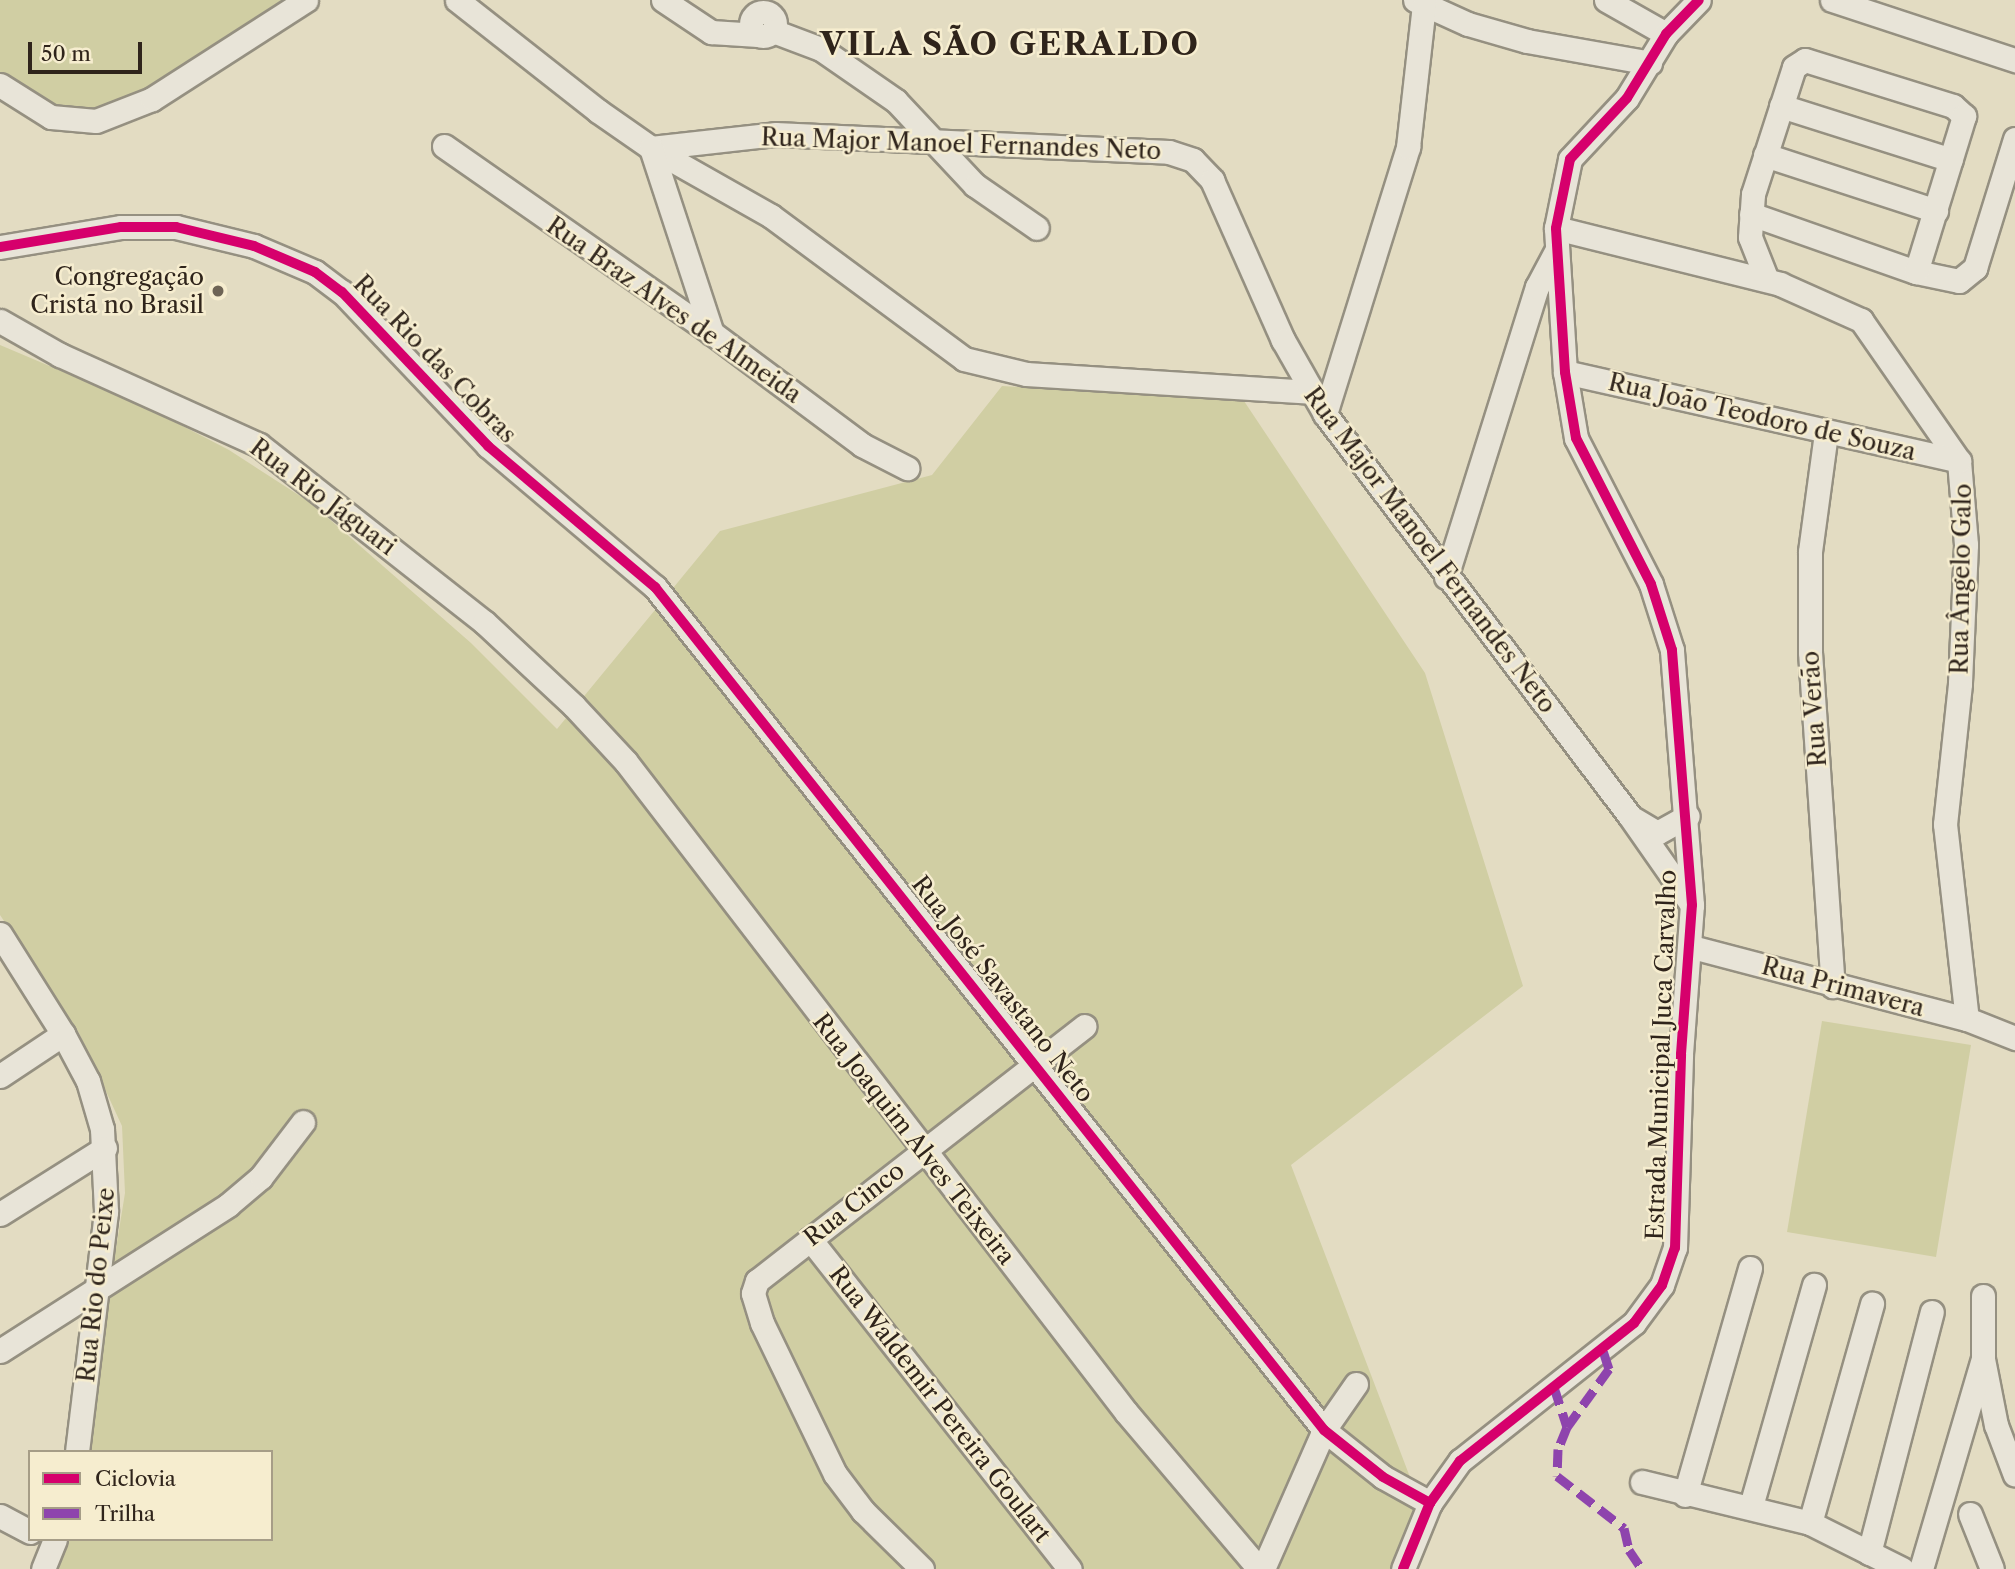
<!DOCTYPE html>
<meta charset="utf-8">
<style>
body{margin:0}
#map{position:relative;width:2015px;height:1569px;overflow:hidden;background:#e3dcc2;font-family:"Libre Caslon Text",serif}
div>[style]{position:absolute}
.green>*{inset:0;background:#d0cea3}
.roads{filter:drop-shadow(2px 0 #959081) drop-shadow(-2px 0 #959081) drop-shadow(0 2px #959081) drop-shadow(0 -2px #959081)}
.minor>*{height:23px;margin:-11.5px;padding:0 11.5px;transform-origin:11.5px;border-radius:11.5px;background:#e8e4d8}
.minor>.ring{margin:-11.5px;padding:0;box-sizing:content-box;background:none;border:23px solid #e8e4d8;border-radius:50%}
.quiet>*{height:9px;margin-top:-4.5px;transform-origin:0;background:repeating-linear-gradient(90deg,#8e44ad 0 18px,transparent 0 27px)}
.cycleway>*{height:10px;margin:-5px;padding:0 5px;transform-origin:5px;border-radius:5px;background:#d6006c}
.dots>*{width:19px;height:19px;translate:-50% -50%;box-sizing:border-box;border:4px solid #f6edcf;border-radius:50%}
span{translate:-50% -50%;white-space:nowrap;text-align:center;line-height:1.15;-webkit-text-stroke:5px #f6edcf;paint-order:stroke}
.street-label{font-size:24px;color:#2f241b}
.poi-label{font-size:24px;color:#2f241b}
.right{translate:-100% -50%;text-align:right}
.district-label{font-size:32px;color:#2f241b;font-weight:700;letter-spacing:2px}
.legend{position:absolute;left:28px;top:1450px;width:245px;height:91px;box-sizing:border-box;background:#f6edcf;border:2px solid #a69d87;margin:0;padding:9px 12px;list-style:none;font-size:21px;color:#2f241b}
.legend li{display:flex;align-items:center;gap:14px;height:35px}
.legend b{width:35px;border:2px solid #a69d87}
.scale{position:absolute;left:28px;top:42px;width:114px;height:32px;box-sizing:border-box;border:4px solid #2f241b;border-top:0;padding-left:9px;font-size:21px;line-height:24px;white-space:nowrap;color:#2f241b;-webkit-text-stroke:5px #f6edcf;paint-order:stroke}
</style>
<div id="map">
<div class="green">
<div style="clip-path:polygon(0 0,291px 0,141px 100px,100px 113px,53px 112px,0 83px)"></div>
<div style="clip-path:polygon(0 345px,144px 406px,229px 450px,311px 503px,471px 643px,557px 729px,720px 531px,932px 475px,1002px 386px,1244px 401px,1425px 673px,1523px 986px,1291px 1165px,1421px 1506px,1396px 1569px,57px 1569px,68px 1539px,271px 1539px,271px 1452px,83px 1452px,125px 1193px,122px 1126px,79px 1033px,0 915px)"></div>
<div style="clip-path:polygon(1822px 1021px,1971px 1045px,1936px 1257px,1787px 1232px)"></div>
</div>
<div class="roads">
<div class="minor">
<div style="left:457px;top:0;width:179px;rotate:38.2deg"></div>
<div style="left:598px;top:111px;width:65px;rotate:34.9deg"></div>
<div style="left:651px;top:148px;width:138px;rotate:29.5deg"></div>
<div style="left:771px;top:216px;width:240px;rotate:36.5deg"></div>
<div style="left:964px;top:359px;width:64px;rotate:13.6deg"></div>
<div style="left:1026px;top:374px;width:285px;rotate:3.6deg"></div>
<div style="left:663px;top:0;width:58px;rotate:33.7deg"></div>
<div style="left:711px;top:32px;width:47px;rotate:3.7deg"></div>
<div style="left:1415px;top:0;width:58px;rotate:24.4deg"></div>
<div style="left:1468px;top:24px;width:61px;rotate:16.1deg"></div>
<div style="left:1527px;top:41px;width:125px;rotate:10.1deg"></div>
<div style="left:1606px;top:0;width:69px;rotate:29.5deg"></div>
<div style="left:1832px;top:0;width:193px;rotate:18.2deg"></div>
<div class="ring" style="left:751px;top:12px;width:1px;height:1px"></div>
<div style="left:773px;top:31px;width:51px;rotate:20.6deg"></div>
<div style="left:821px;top:49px;width:91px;rotate:34.7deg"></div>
<div style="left:896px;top:101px;width:115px;rotate:46.8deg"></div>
<div style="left:975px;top:185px;width:75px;rotate:34.7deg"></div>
<div style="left:0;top:85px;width:60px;rotate:32.1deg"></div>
<div style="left:51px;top:117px;width:45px;rotate:5.1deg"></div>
<div style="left:96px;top:121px;width:60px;rotate:-21.4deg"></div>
<div style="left:152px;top:99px;width:183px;rotate:-32.7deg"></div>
<div style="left:1781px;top:106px;width:178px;rotate:17.6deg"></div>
<div style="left:444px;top:146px;width:327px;rotate:34.9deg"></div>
<div style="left:712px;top:333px;width:187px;rotate:36.7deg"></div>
<div style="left:862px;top:445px;width:51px;rotate:27.1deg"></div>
<div style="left:651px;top:148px;width:125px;rotate:-6.4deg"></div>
<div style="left:775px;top:134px;width:394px;rotate:2.6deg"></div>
<div style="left:1169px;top:152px;width:25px;rotate:18deg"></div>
<div style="left:1193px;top:160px;width:28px;rotate:46deg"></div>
<div style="left:1212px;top:180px;width:175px;rotate:66.1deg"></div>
<div style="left:1283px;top:340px;width:85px;rotate:60.4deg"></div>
<div style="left:1325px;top:414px;width:503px;rotate:52.83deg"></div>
<div style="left:1629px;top:815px;width:110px;rotate:55deg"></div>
<div style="left:651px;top:148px;width:195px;rotate:71.8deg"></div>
<div style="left:1765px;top:155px;width:180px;rotate:18.1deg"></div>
<div style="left:1751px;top:214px;width:175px;rotate:19.4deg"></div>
<div style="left:1916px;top:272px;width:44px;rotate:11.8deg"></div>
<div style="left:1959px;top:281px;width:21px;rotate:-39deg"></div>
<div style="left:1975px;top:268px;width:135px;rotate:-72.8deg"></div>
<div style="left:1556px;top:228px;width:231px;rotate:14deg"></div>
<div style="left:1780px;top:284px;width:89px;rotate:24deg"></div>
<div style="left:1861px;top:320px;width:172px;rotate:55.2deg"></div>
<div style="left:1959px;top:461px;width:84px;rotate:85.2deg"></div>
<div style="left:1966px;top:545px;width:139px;rotate:92.5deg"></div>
<div style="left:1960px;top:684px;width:141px;rotate:96.1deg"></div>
<div style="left:1945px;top:824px;width:196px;rotate:83.6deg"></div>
<div style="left:0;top:247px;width:123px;rotate:-9.4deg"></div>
<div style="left:121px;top:227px;width:55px"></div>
<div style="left:176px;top:227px;width:80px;rotate:13.7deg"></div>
<div style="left:254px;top:246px;width:66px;rotate:23.1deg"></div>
<div style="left:315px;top:272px;width:34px;rotate:37deg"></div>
<div style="left:342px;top:292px;width:212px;rotate:46.5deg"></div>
<div style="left:488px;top:446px;width:219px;rotate:40.2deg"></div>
<div style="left:655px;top:587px;width:1076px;rotate:51.56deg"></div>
<div style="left:1324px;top:1430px;width:75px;rotate:38.5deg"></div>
<div style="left:1383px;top:1477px;width:54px;rotate:29deg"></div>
<div style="left:1767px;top:280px;width:46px;rotate:-111.6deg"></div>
<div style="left:1750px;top:237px;width:43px;rotate:-86deg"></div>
<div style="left:1753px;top:194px;width:133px;rotate:-72.1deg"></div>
<div style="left:1794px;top:67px;width:13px;rotate:-32deg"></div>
<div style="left:1805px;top:60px;width:155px;rotate:17.3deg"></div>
<div style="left:1953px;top:106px;width:15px;rotate:42deg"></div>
<div style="left:1964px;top:116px;width:163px;rotate:107.1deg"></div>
<div style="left:0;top:321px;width:69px;rotate:29.5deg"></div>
<div style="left:60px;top:355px;width:218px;rotate:24.3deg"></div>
<div style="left:259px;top:445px;width:286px;rotate:38.2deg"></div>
<div style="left:484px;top:622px;width:123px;rotate:43deg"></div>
<div style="left:574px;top:706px;width:76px;rotate:47.1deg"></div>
<div style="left:626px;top:762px;width:820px;rotate:52.43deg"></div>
<div style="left:1126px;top:1412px;width:206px;rotate:49.7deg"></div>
<div style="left:1565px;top:372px;width:404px;rotate:12.7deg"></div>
<div style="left:1325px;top:414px;width:280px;rotate:-72.7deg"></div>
<div style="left:1408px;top:147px;width:144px;rotate:-83.6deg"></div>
<div style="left:1826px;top:433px;width:120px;rotate:97.7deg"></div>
<div style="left:1810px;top:552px;width:100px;rotate:90deg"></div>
<div style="left:1810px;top:652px;width:335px;rotate:86.1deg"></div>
<div style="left:1446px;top:577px;width:304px;rotate:-72.6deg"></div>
<div style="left:1537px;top:287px;width:40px;rotate:-62deg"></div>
<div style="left:1634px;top:819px;width:27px;rotate:31deg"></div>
<div style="left:1657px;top:833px;width:35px;rotate:-29deg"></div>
<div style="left:0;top:934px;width:118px;rotate:57.8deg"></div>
<div style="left:63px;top:1034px;width:53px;rotate:62deg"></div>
<div style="left:88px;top:1081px;width:50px;rotate:73.7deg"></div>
<div style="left:102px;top:1129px;width:83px;rotate:87.2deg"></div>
<div style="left:106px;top:1212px;width:242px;rotate:96.9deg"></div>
<div style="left:1692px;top:947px;width:284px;rotate:14.7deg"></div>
<div style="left:1967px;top:1019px;width:52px;rotate:21.6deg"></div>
<div style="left:0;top:1076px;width:76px;rotate:-33.7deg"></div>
<div style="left:0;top:1214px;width:124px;rotate:-32.2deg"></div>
<div style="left:810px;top:1239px;width:420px;rotate:51.8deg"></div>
<div style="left:1983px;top:1296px;width:63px;rotate:90deg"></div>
<div style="left:1983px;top:1359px;width:67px;rotate:78.9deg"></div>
<div style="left:1996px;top:1425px;width:53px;rotate:69.2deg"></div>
<div style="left:0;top:1351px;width:271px;rotate:-32.6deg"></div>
<div style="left:228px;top:1205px;width:43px;rotate:-40.3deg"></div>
<div style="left:261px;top:1177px;width:69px;rotate:-52.6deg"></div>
<div style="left:1642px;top:1482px;width:173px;rotate:13.7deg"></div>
<div style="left:1810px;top:1523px;width:103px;rotate:26.6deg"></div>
<div style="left:1685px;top:1495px;width:236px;rotate:-74deg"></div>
<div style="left:1751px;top:1506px;width:230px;rotate:-74.1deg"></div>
<div style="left:1970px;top:1514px;width:59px;rotate:68.2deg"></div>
<div style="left:0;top:1516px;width:34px;rotate:28deg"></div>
<div style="left:1810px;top:1523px;width:228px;rotate:-74.2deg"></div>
<div style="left:1869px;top:1553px;width:249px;rotate:-75.4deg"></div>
<div style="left:43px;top:1569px;width:32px;rotate:-68deg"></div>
<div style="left:922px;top:1569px;width:83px;rotate:-135.5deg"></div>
<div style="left:863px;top:1511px;width:46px;rotate:-127.1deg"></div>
<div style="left:835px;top:1474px;width:168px;rotate:-115.8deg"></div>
<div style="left:762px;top:1323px;width:31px;rotate:-107deg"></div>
<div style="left:753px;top:1293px;width:13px;rotate:-72deg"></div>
<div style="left:757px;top:1281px;width:415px;rotate:-37.9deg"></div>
<div style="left:1263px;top:1569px;width:152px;rotate:-66.3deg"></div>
<div style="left:1324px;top:1430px;width:56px;rotate:-55.2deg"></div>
<div style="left:1403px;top:1569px;width:71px;rotate:-67.8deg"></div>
<div style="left:1430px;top:1503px;width:52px;rotate:-54.5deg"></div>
<div style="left:1460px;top:1461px;width:222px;rotate:-38.4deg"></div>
<div style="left:1634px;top:1323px;width:47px;rotate:-53.6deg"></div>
<div style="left:1662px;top:1285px;width:39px;rotate:-71deg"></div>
<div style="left:1675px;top:1248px;width:194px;rotate:-88.2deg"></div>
<div style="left:1681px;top:1054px;width:149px;rotate:-85.8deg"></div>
<div style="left:1692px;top:905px;width:256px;rotate:-94.5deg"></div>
<div style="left:1672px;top:650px;width:69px;rotate:-107.7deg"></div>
<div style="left:1651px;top:584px;width:164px;rotate:-117.2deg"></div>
<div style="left:1576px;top:438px;width:67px;rotate:-99.5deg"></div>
<div style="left:1565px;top:372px;width:144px;rotate:-93.6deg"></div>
<div style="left:1556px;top:228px;width:70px;rotate:-78.5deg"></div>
<div style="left:1570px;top:159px;width:83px;rotate:-46.9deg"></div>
<div style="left:1627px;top:98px;width:75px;rotate:-58.6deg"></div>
<div style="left:1666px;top:34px;width:47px;rotate:-45.9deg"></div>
<div style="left:1921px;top:1569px;width:219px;rotate:-73.6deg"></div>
</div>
</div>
<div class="quiet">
<div style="left:1554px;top:1387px;width:42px;rotate:72deg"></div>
<div style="left:1567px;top:1427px;width:24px;rotate:112deg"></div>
<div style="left:1558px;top:1449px;width:27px;rotate:92deg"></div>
<div style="left:1557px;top:1476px;width:85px;rotate:37.8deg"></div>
<div style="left:1624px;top:1528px;width:23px;rotate:77deg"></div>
<div style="left:1629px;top:1550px;width:23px;rotate:56deg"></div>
<div style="left:1567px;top:1427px;width:72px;rotate:-54.1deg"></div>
<div style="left:1609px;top:1369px;width:20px;rotate:-108deg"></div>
</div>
<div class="cycleway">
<div style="left:0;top:247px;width:123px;rotate:-9.4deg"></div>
<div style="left:121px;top:227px;width:55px"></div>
<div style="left:176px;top:227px;width:80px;rotate:13.7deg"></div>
<div style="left:254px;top:246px;width:66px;rotate:23.1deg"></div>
<div style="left:315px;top:272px;width:34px;rotate:37deg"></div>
<div style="left:342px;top:292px;width:212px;rotate:46.5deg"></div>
<div style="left:488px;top:446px;width:219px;rotate:40.2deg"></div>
<div style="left:655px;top:587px;width:1076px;rotate:51.56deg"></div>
<div style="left:1324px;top:1430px;width:75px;rotate:38.5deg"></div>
<div style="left:1383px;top:1477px;width:54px;rotate:29deg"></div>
<div style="left:1403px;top:1569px;width:71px;rotate:-67.8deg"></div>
<div style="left:1430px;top:1503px;width:52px;rotate:-54.5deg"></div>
<div style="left:1460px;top:1461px;width:222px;rotate:-38.4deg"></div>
<div style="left:1634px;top:1323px;width:47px;rotate:-53.6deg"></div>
<div style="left:1662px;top:1285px;width:39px;rotate:-71deg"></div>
<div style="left:1675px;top:1248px;width:194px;rotate:-88.2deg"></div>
<div style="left:1681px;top:1054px;width:149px;rotate:-85.8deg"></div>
<div style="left:1692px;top:905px;width:256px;rotate:-94.5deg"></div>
<div style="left:1672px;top:650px;width:69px;rotate:-107.7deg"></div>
<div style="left:1651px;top:584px;width:164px;rotate:-117.2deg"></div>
<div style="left:1576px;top:438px;width:67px;rotate:-99.5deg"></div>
<div style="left:1565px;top:372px;width:144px;rotate:-93.6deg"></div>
<div style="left:1556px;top:228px;width:70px;rotate:-78.5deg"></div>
<div style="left:1570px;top:159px;width:83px;rotate:-46.9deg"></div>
<div style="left:1627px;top:98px;width:75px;rotate:-58.6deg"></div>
<div style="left:1666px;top:34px;width:47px;rotate:-45.9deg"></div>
</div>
<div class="dots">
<div style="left:218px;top:291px;background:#6e6455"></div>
</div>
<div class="street-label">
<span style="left:961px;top:144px;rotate:2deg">Rua Major Manoel Fernandes Neto</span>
<span style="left:674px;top:310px;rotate:35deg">Rua Braz Alves de Almeida</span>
<span style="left:435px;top:359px;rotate:46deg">Rua Rio das Cobras</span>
<span style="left:1762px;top:417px;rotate:13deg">Rua João Teodoro de Souza</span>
<span style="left:323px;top:497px;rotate:37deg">Rua Rio Jáguari</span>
<span style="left:1430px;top:550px;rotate:53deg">Rua Major Manoel Fernandes Neto</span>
<span style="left:1961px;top:579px;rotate:-89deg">Rua Ângelo Galo</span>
<span style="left:1814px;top:709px;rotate:-94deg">Rua Verão</span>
<span style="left:1843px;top:987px;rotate:15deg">Rua Primavera</span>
<span style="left:1003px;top:989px;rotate:52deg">Rua José Savastano Neto</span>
<span style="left:1661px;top:1055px;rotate:-88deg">Estrada Municipal Juca Carvalho</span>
<span style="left:914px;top:1139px;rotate:52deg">Rua Joaquim Alves Teixeira</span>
<span style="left:854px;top:1204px;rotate:-38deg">Rua Cinco</span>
<span style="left:96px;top:1285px;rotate:-84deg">Rua Rio do Peixe</span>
<span style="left:940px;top:1404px;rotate:52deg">Rua Waldemir Pereira Goulart</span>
</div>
<div class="poi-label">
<span class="right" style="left:204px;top:291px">Congregação<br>Cristã no Brasil</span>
</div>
<div class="district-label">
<span style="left:1010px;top:44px">VILA SÃO GERALDO</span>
</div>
<ul class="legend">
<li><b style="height:9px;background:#d6006c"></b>Ciclovia</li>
<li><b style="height:9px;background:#8e44ad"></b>Trilha</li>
</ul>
<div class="scale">50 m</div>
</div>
